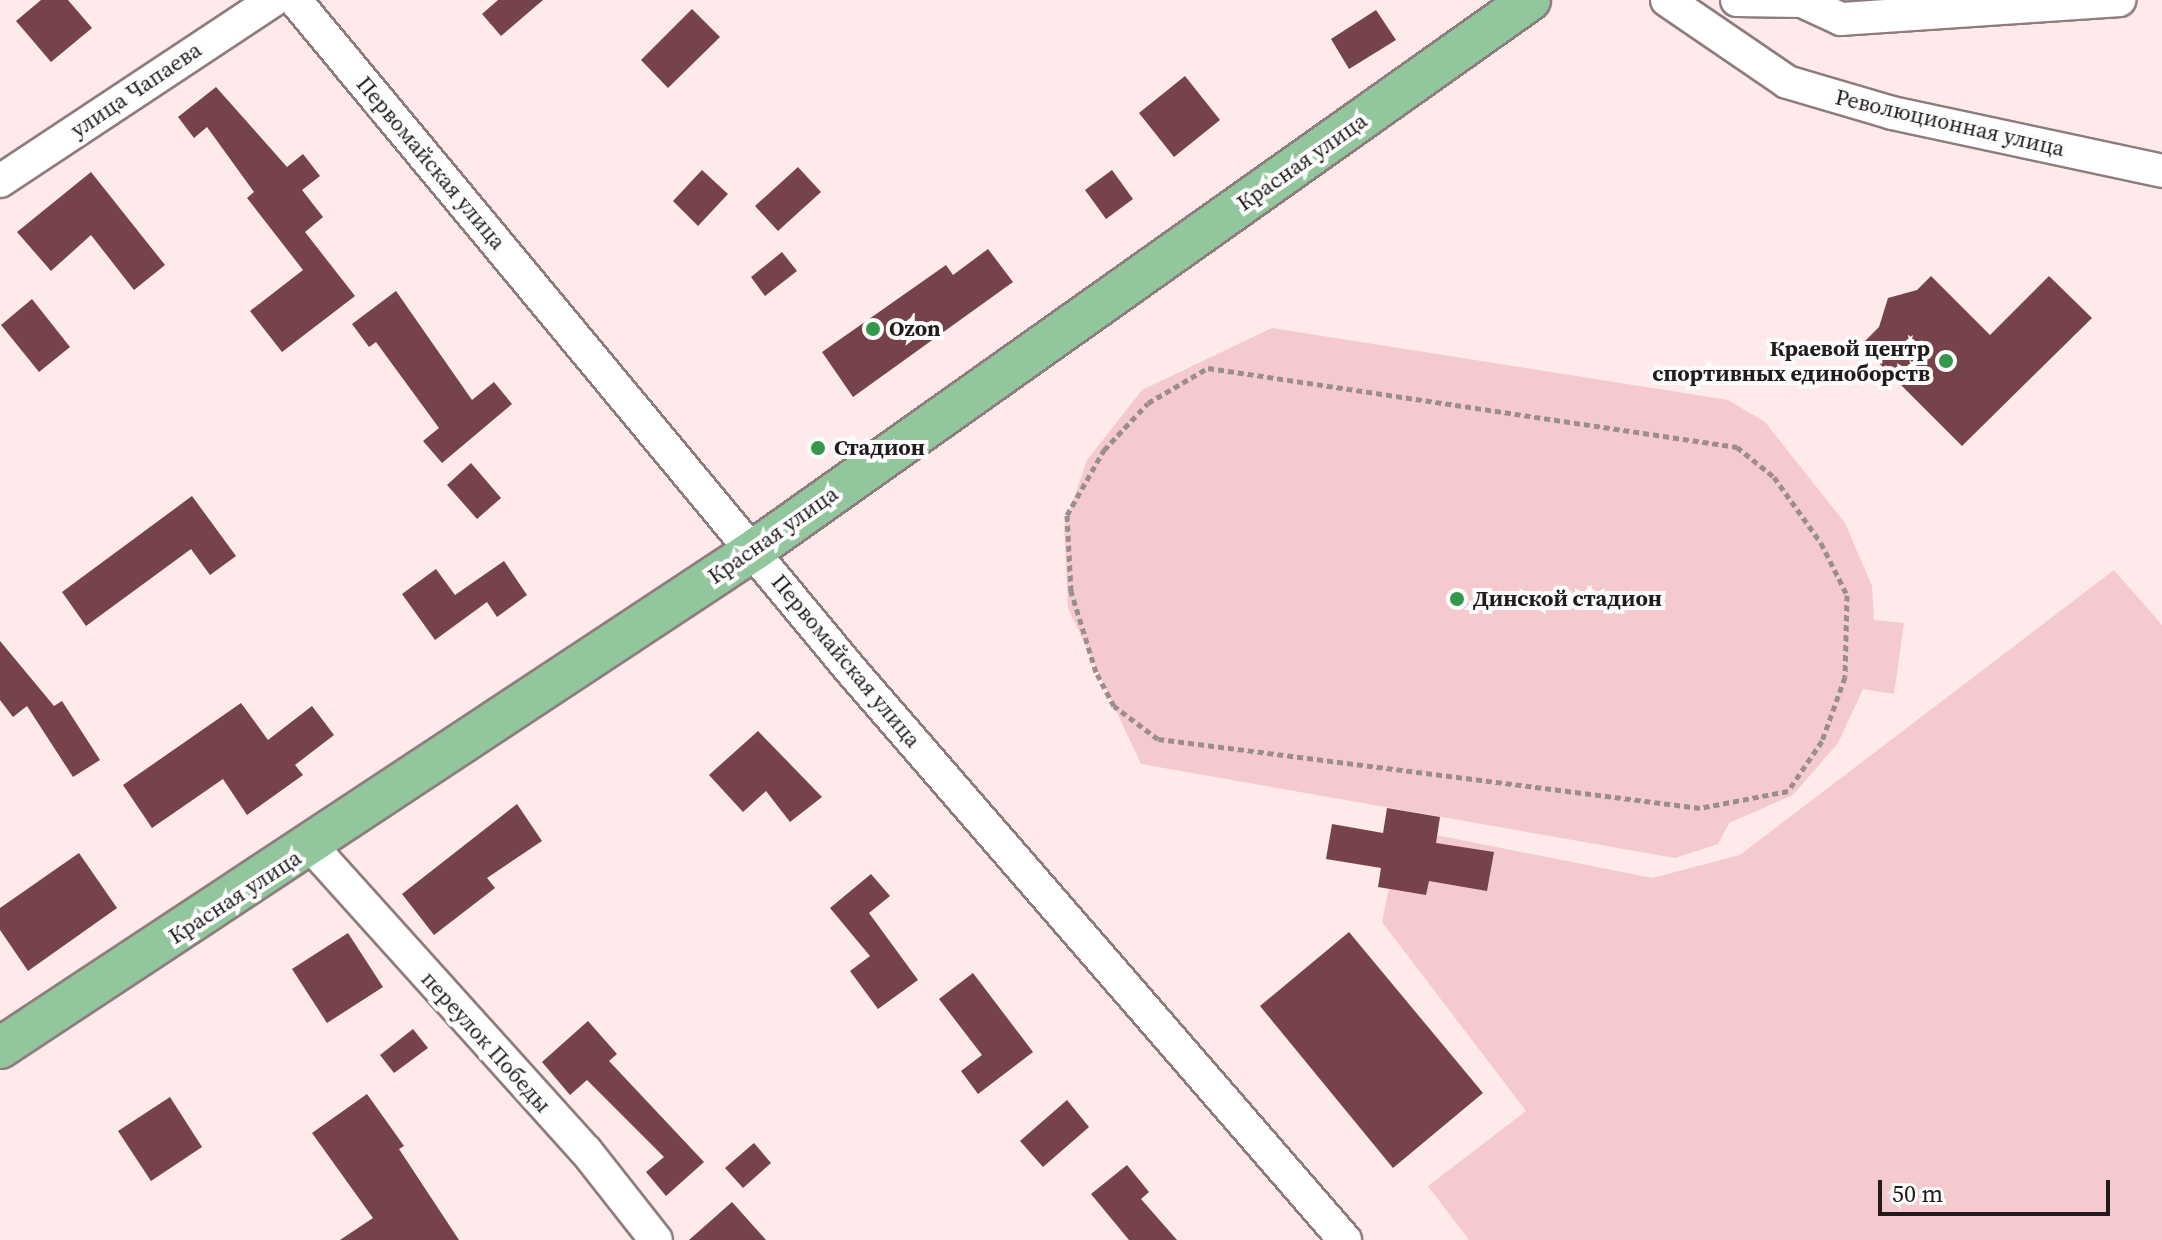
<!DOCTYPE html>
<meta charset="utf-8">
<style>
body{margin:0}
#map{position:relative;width:2162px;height:1240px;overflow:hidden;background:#fee9eb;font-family:"Source Serif 4",serif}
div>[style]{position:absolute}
.green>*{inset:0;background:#f4cace}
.building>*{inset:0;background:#76434a}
.path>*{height:5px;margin-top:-2.5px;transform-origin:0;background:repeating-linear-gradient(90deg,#9b8d8e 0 6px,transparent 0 10px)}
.roads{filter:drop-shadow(2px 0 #8f7c7d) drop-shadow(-2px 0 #8f7c7d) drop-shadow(0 2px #8f7c7d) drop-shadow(0 -2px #8f7c7d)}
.minor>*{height:32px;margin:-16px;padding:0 16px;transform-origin:16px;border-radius:16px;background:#fff}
.major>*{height:40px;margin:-20px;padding:0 20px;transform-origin:20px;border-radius:20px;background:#92c79d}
.dots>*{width:22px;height:22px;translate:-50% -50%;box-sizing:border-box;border:4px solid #fcfcfc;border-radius:50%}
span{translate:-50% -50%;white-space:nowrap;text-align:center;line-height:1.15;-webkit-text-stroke:8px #fcfcfc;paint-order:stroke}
.street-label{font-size:22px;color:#221b1b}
.poi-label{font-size:22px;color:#221b1b;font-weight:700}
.left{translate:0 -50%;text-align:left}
.right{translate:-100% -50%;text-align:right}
.scale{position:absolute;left:1878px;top:1180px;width:232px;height:36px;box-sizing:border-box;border:4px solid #221b1b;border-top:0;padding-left:10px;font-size:24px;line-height:28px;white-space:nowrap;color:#221b1b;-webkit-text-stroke:6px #fcfcfc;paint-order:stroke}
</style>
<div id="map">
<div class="green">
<div style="clip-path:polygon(1272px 328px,1728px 400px,1765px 422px,1845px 523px,1872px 586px,1874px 620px,1904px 623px,1894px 694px,1863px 689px,1838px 743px,1793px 795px,1729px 823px,1718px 844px,1675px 858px,1141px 764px,1068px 608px,1064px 527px,1087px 460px,1142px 390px)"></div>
<div style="clip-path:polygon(2114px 570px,2162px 625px,2162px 1240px,1469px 1240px,1428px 1186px,1526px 1111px,1382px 922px,1401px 828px,1652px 878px,1740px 855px)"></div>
</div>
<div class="building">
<div style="clip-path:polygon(41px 0,68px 0,92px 28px,51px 62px,16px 21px)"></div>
<div style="clip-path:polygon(498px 0,543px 0,501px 36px,482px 14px)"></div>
<div style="clip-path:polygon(692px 9px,720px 37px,668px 88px,641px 60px)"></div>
<div style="clip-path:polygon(1376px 10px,1396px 40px,1349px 69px,1331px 39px)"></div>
<div style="clip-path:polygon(1185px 76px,1220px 120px,1174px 157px,1139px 113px)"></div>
<div style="clip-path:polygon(216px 87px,287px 167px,303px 154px,320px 176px,302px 190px,323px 217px,305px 232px,355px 296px,282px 352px,250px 311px,303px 270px,247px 198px,254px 192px,207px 127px,194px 138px,178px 117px)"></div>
<div style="clip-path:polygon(798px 167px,821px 192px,778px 231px,755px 206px)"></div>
<div style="clip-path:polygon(702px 170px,728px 194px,698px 226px,673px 201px)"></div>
<div style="clip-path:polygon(1112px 170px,1133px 199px,1106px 219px,1085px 190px)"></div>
<div style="clip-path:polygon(91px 172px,165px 265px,134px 290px,91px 235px,51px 271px,17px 232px)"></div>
<div style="clip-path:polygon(988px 249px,1013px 282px,853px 397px,822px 352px,946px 265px,953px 275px)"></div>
<div style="clip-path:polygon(782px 252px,797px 271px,765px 296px,751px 277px)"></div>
<div style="clip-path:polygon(1931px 276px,1990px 335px,2049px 276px,2092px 318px,1962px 446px,1861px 345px,1879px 327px,1888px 298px,1917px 290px)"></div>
<div style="clip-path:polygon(396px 291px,472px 400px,494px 382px,512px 404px,442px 463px,423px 441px,439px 428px,376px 342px,369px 347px,352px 324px)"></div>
<div style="clip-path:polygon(32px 299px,70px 347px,39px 372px,1px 325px)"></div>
<div style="clip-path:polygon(471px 463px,501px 498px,477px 519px,447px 485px)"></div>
<div style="clip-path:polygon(192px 496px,236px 556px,210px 575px,191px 549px,86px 626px,62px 592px)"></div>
<div style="clip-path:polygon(504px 561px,527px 595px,497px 617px,487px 602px,435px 640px,402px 594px,436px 569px,455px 595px)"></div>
<div style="clip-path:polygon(0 641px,54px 706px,62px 701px,100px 760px,73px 777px,27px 706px,13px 717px,0 700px)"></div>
<div style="clip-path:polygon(241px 703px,268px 740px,312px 706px,334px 735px,295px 765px,303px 775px,247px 815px,223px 779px,152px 828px,123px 785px)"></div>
<div style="clip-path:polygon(758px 731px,822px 797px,790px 822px,766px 791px,743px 812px,709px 775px)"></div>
<div style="clip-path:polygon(517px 804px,542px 841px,487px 878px,495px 888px,434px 935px,402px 894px)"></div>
<div style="clip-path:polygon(1387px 808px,1440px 817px,1436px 843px,1494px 852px,1487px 891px,1429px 881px,1426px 895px,1378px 887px,1381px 868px,1326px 859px,1332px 824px,1383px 833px)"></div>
<div style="clip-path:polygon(79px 853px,117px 908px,28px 971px,0 930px,0 908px)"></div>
<div style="clip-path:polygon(871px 874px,890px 896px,869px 913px,918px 980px,878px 1009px,850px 971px,870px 956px,830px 908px)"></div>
<div style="clip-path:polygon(1349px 932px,1483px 1093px,1393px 1168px,1260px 1006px)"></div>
<div style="clip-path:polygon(348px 933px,383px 987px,327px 1023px,292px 969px)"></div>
<div style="clip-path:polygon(973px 973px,1033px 1052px,978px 1094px,961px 1071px,982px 1055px,939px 999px)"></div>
<div style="clip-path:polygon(588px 1021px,617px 1054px,609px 1061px,704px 1162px,666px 1196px,646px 1172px,664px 1157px,587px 1080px,570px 1095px,542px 1062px)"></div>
<div style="clip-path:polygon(413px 1029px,428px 1048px,394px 1073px,380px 1055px)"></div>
<div style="clip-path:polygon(367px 1094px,404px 1146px,399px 1149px,459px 1240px,340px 1240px,373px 1218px,312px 1133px)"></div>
<div style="clip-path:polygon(170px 1097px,202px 1147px,151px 1181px,118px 1131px)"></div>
<div style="clip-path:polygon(1067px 1100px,1089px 1127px,1043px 1167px,1020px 1141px)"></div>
<div style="clip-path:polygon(754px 1143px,771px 1163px,743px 1188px,725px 1168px)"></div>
<div style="clip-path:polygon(1127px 1165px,1149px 1192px,1141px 1199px,1177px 1240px,1129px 1240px,1091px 1194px)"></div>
<div style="clip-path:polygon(732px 1202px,766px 1240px,689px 1240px)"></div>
</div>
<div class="path">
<div style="left:1208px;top:368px;width:535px;rotate:8.49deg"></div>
<div style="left:1737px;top:447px;width:48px;rotate:39deg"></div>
<div style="left:1774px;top:477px;width:81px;rotate:54.5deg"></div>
<div style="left:1821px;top:543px;width:58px;rotate:63.4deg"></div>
<div style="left:1847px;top:595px;width:82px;rotate:91.4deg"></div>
<div style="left:1845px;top:677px;width:68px;rotate:109.8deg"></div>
<div style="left:1822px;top:741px;width:60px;rotate:124.2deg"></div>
<div style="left:1788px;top:791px;width:90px;rotate:169.1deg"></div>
<div style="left:1700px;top:808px;width:546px;rotate:-172.74deg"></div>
<div style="left:1158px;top:739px;width:55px;rotate:-143.1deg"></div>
<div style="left:1114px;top:706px;width:38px;rotate:-118deg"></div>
<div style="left:1096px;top:672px;width:85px;rotate:-107.2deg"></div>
<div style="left:1071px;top:591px;width:76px;rotate:-93deg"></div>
<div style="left:1067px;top:515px;width:75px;rotate:-60.4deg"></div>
<div style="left:1104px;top:450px;width:64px;rotate:-46.9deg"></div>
<div style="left:1148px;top:403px;width:69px;rotate:-30.3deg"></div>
</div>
<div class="roads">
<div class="minor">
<div style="left:295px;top:0;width:869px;rotate:50.32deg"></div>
<div style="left:850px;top:669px;width:756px;rotate:49.08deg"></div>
<div style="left:1667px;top:0;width:145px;rotate:34.3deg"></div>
<div style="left:1787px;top:82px;width:109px;rotate:16.4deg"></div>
<div style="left:1892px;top:113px;width:276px;rotate:12.1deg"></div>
<div style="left:1737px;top:0;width:65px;rotate:0.9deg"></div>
<div style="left:1802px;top:1px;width:43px;rotate:24.8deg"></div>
<div style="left:1841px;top:19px;width:279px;rotate:-3.9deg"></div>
<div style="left:0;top:181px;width:328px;rotate:-33.5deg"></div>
<div style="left:312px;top:847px;width:409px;rotate:48deg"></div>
<div style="left:586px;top:1151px;width:113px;rotate:51.8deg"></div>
</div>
<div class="major">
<div style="left:0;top:1048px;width:904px;rotate:-33.44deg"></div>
<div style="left:754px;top:550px;width:951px;rotate:-35.33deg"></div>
</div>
</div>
<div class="dots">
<div style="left:873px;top:329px;background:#33974c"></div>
<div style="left:1946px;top:361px;background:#33974c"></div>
<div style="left:818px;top:448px;background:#33974c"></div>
<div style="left:1457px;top:599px;background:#33974c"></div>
</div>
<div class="street-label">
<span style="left:136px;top:90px;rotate:-34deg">улица Чапаева</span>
<span style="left:1950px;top:123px;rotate:13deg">Революционная улица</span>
<span style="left:1302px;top:162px;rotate:-35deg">Красная улица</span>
<span style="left:431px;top:163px;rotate:50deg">Первомайская улица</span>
<span style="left:773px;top:535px;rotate:-35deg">Красная улица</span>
<span style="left:846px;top:661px;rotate:50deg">Первомайская улица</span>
<span style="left:235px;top:897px;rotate:-33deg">Красная улица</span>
<span style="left:486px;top:1042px;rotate:48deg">переулок Победы</span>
</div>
<div class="poi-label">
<span class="left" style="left:889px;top:329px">Ozon</span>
<span class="right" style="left:1930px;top:361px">Краевой центр<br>спортивных единоборств</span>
<span class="left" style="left:834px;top:448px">Стадион</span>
<span class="left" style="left:1473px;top:599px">Динской стадион</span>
</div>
<div class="scale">50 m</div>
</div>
